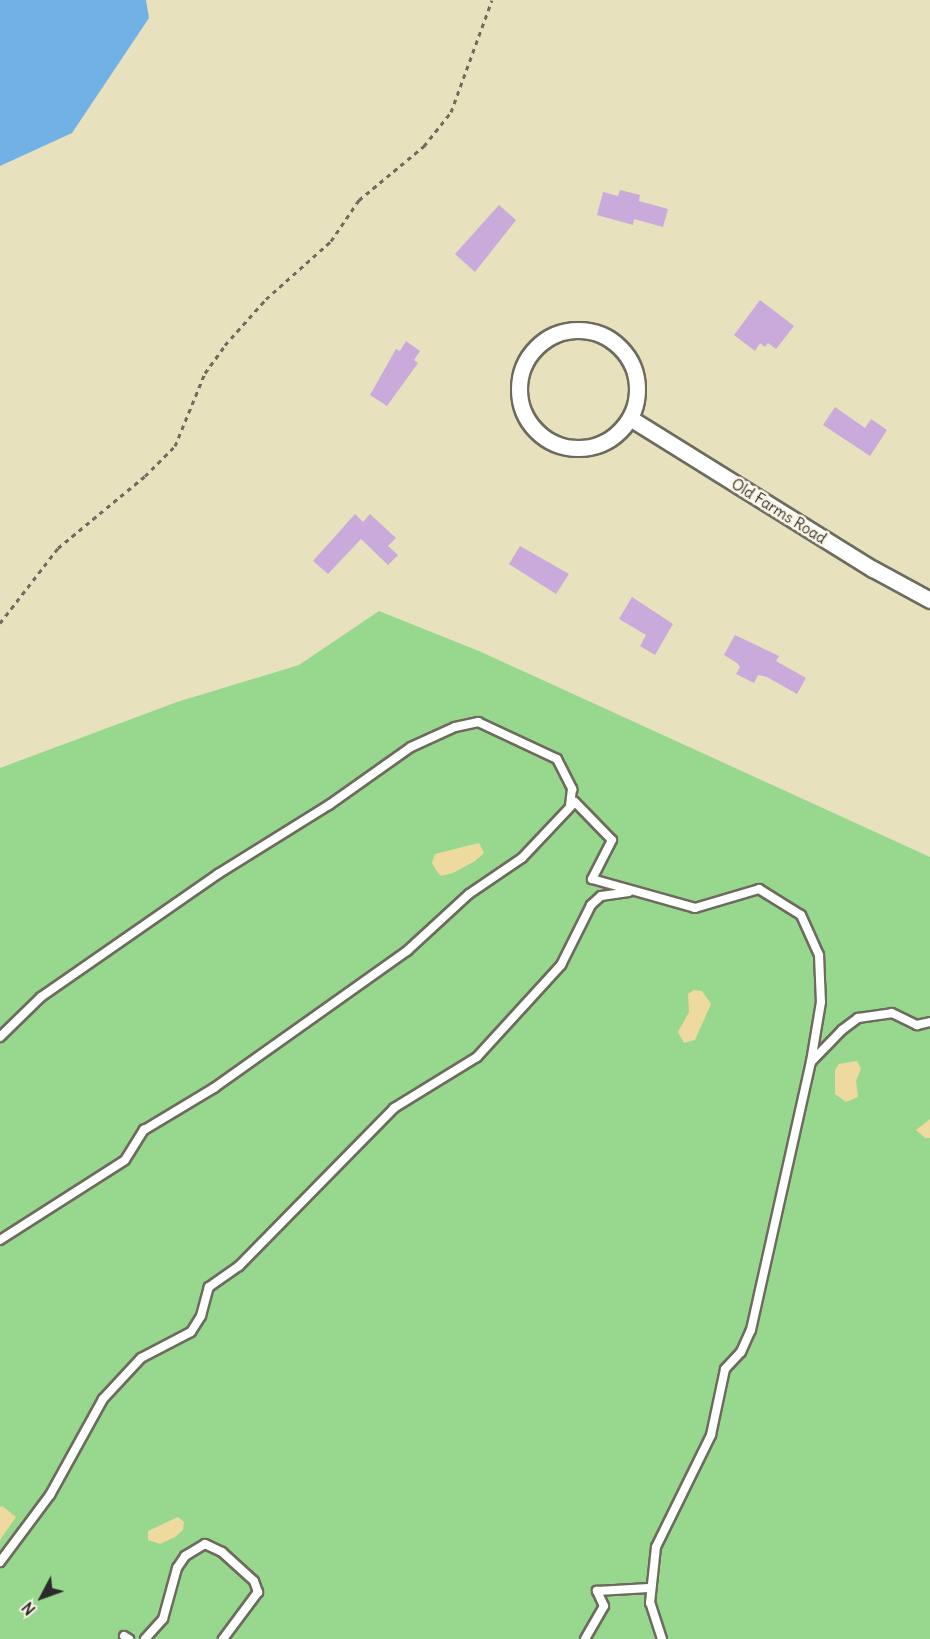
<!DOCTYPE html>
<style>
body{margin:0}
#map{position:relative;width:930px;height:1639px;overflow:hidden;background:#e7e1be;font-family:Delius,sans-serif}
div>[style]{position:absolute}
.green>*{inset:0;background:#98d88e}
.sand>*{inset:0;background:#eeda9e}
.water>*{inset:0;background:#72b1e5}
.building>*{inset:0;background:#caaada}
.path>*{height:3px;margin-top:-1.5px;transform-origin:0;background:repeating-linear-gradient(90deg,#6d6b5e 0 4.5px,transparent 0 9px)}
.roads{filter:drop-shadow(2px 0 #6d6b5e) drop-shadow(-2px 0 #6d6b5e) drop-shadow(0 2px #6d6b5e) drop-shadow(0 -2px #6d6b5e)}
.lane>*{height:8px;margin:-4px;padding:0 4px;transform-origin:4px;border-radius:4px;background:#fff}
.street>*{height:15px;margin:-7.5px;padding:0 7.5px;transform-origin:7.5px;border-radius:7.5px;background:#fff}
.street>.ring{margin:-7.5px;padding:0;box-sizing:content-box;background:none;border:15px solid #fff;border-radius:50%}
span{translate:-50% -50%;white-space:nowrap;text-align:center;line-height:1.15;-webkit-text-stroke:5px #fcf5e5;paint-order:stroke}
.street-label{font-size:15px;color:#2b2b2b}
.north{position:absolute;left:12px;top:1567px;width:60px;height:60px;-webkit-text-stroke:4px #fcf5e5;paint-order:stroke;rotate:229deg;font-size:16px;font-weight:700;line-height:24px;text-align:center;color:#2b2b2b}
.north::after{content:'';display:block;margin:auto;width:21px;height:27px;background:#2b2b2b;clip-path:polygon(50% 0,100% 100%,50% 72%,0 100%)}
</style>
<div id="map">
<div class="green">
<div style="clip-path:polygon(379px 611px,479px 651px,930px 857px,930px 1639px,0 1639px,0 768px,177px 702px,299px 665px)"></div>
</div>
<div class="sand">
<div style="clip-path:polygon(479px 843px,484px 853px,475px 861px,453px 873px,441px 876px,436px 870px,432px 863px,435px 854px)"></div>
<div style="clip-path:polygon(694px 990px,702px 991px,711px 1004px,695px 1040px,684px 1043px,678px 1032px,689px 1012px,688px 994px)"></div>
<div style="clip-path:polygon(857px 1061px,861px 1069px,856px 1081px,858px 1097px,846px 1102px,835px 1094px,835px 1070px,839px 1064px)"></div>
<div style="clip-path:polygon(930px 1119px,930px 1138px,925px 1138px,916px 1130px)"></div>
<div style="clip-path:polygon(2px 1506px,16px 1517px,0 1540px,0 1507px)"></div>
<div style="clip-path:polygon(178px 1517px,184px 1522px,183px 1530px,175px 1537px,160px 1544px,148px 1540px,148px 1531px)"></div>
</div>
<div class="water">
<div style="clip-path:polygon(0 0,146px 0,149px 18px,72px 133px,0 166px)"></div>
</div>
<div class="building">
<div style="clip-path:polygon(620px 190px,640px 195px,639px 201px,668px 209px,663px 227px,634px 219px,633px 225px,597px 215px,603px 192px,618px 196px)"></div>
<div style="clip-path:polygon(499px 205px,516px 220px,475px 272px,455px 254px)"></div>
<div style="clip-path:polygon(760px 300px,794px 326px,776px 349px,768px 343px,765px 347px,760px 343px,755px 351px,734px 335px)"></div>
<div style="clip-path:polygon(406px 341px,420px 351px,414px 360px,418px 363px,387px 406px,370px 395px,396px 349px,400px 351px)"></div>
<div style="clip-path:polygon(835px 407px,865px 428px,871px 419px,887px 430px,870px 456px,823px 425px)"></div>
<div style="clip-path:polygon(355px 514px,363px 522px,370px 514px,396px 538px,388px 546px,398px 555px,388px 565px,361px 539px,328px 574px,313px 561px)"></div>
<div style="clip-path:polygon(520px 546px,569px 574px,556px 594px,509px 564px)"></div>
<div style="clip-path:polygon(632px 597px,673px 624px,655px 655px,640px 646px,646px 635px,619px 619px)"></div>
<div style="clip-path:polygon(735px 635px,779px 656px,776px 661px,806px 678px,797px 694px,767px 677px,758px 675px,754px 683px,736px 674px,740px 667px,737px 663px,724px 655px)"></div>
</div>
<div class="path">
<div style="left:0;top:623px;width:95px;rotate:-52.3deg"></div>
<div style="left:58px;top:548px;width:113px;rotate:-39.6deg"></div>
<div style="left:145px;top:476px;width:42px;rotate:-45deg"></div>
<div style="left:175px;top:446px;width:79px;rotate:-67.7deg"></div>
<div style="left:205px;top:373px;width:34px;rotate:-54deg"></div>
<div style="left:225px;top:345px;width:62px;rotate:-48.3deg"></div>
<div style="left:266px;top:299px;width:87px;rotate:-41.7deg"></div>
<div style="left:331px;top:241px;width:50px;rotate:-55.7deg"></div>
<div style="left:359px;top:200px;width:85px;rotate:-39.7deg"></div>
<div style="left:424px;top:146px;width:43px;rotate:-51.5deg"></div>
<div style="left:451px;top:112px;width:119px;rotate:-69.9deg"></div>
</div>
<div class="roads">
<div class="lane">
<div style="left:0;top:1037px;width:57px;rotate:-44.3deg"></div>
<div style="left:41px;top:997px;width:216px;rotate:-34.8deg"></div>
<div style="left:218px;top:874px;width:131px;rotate:-31.9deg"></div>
<div style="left:329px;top:805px;width:100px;rotate:-35.3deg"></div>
<div style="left:411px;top:747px;width:48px;rotate:-24.4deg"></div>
<div style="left:455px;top:727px;width:24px;rotate:-12deg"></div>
<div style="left:478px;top:722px;width:87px;rotate:25.1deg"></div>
<div style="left:557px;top:759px;width:34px;rotate:63deg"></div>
<div style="left:572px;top:789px;width:17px;rotate:97deg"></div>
<div style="left:0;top:1240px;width:148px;rotate:-32.6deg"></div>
<div style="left:125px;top:1160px;width:36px;rotate:-58deg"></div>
<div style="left:144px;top:1130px;width:82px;rotate:-31deg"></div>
<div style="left:214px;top:1088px;width:237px;rotate:-35.4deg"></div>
<div style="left:407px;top:951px;width:84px;rotate:-42.6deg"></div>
<div style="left:469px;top:894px;width:64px;rotate:-34.2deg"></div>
<div style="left:522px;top:858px;width:77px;rotate:-46.6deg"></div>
<div style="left:575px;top:802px;width:53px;rotate:45.8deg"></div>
<div style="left:612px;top:840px;width:44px;rotate:117.1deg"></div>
<div style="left:592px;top:879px;width:107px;rotate:15.7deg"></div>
<div style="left:695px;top:908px;width:67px;rotate:-16.5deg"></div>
<div style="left:759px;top:889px;width:49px;rotate:31.8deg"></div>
<div style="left:801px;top:915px;width:44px;rotate:65.8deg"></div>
<div style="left:819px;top:955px;width:47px;rotate:87.6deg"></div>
<div style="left:821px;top:1002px;width:61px;rotate:99.5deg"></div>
<div style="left:0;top:1562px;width:84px;rotate:-53.3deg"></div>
<div style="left:50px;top:1495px;width:110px;rotate:-61.1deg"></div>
<div style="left:103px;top:1399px;width:56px;rotate:-47.2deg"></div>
<div style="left:141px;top:1358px;width:56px;rotate:-27.5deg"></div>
<div style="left:191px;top:1332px;width:19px;rotate:-58deg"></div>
<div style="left:201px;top:1316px;width:30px;rotate:-75deg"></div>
<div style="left:209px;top:1287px;width:37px;rotate:-35deg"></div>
<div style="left:239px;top:1266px;width:221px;rotate:-45.5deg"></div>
<div style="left:394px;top:1108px;width:97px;rotate:-31.6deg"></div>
<div style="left:477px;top:1057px;width:125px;rotate:-47.6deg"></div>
<div style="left:561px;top:965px;width:67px;rotate:-63.4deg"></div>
<div style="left:591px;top:905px;width:13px;rotate:-42deg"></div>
<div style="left:601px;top:896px;width:28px;rotate:-8deg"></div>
<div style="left:124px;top:1636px;width:6px;rotate:31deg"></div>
<div style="left:145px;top:1639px;width:27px;rotate:-48deg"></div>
<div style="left:163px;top:1619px;width:53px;rotate:-74.6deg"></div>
<div style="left:177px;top:1568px;width:14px;rotate:-56deg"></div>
<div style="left:185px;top:1556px;width:23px;rotate:-31deg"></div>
<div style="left:205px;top:1544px;width:19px;rotate:25deg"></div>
<div style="left:222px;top:1552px;width:43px;rotate:42.2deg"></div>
<div style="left:254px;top:1581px;width:12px;rotate:70deg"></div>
<div style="left:258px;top:1592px;width:59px;rotate:126.7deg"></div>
<div style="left:585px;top:1639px;width:38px;rotate:-60deg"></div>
<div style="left:604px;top:1606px;width:17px;rotate:-115deg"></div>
<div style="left:597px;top:1591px;width:52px;rotate:-3.3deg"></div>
<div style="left:662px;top:1639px;width:38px;rotate:-108deg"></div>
<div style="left:650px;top:1603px;width:56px;rotate:-83.9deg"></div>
<div style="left:656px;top:1547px;width:125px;rotate:-63.8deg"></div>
<div style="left:711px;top:1435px;width:67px;rotate:-78deg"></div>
<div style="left:725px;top:1369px;width:23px;rotate:-47deg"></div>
<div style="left:741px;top:1352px;width:24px;rotate:-66deg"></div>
<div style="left:751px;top:1330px;width:275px;rotate:-77.4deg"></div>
<div style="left:811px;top:1062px;width:45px;rotate:-45.9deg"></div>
<div style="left:842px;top:1030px;width:20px;rotate:-37deg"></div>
<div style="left:858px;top:1018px;width:34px;rotate:-8deg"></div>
<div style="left:892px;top:1013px;width:28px;rotate:26deg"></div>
<div style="left:917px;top:1025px;width:13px;rotate:-13deg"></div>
</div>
<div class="street">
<div class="ring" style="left:519px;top:330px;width:103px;height:103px"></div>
<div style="left:630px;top:418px;width:286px;rotate:31.9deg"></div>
<div style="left:873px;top:569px;width:65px;rotate:28.5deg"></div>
</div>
</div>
<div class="street-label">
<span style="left:779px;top:511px;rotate:32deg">Old Farms Road</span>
</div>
<div class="north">N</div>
</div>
